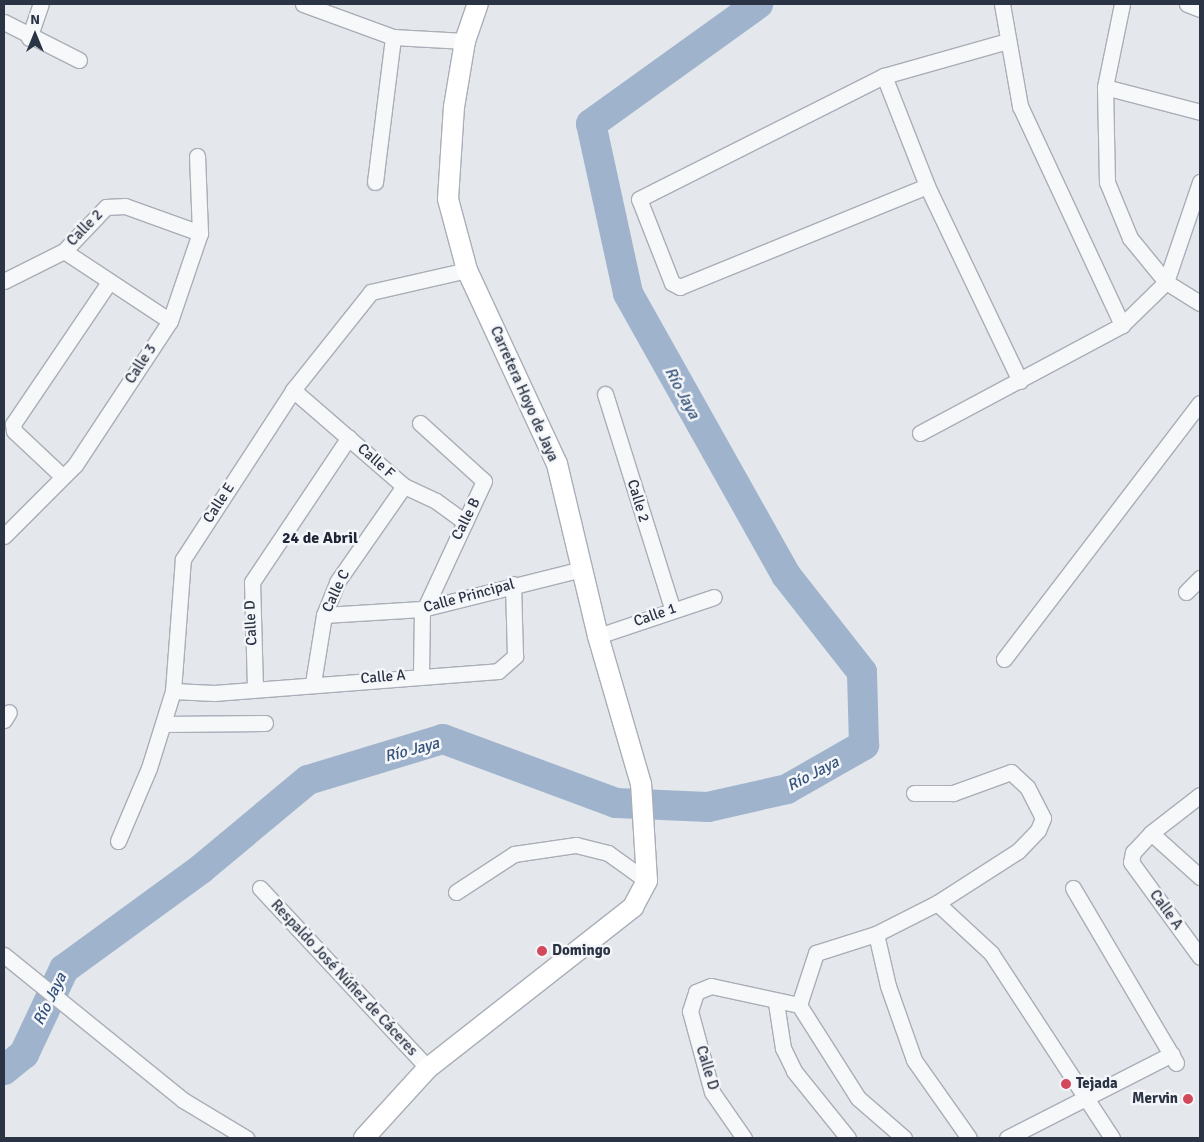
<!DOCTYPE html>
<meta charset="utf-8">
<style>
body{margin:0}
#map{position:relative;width:1204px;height:1142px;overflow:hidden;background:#e4e7ec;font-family:Signika,sans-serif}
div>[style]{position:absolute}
.river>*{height:30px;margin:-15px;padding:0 15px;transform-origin:15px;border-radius:15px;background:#9fb4cc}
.roads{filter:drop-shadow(1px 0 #a9aeb7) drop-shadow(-1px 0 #a9aeb7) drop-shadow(0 1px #a9aeb7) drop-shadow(0 -1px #a9aeb7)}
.street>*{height:15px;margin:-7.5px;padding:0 7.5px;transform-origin:7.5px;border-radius:7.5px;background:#f7f8fa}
.secondary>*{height:20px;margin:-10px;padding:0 10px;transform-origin:10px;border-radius:10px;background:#fff}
.dots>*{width:14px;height:14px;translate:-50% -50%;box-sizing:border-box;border:2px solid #f4f6f9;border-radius:50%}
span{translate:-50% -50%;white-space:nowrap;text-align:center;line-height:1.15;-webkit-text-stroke:5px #f4f6f9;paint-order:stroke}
.street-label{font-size:15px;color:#2b3445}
.poi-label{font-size:15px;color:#2b3445;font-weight:700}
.left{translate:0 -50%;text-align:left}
.right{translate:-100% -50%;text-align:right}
.water-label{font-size:16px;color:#34527a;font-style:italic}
.neighbourhood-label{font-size:16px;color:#1d2536;font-weight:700}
.frame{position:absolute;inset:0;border:5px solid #2b3445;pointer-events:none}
.north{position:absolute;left:10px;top:10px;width:50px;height:50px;-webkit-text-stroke:4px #f4f6f9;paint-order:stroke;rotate:0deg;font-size:14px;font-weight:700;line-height:20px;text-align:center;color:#2b3445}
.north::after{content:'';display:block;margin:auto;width:18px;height:22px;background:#2b3445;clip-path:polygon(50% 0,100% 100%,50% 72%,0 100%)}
</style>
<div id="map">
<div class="river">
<div style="left:4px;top:1070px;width:26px;rotate:-39deg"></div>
<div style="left:24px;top:1054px;width:94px;rotate:-64.8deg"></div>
<div style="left:64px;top:969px;width:170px;rotate:-36.1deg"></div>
<div style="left:201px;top:869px;width:139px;rotate:-39.8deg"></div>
<div style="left:308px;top:780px;width:141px;rotate:-16.9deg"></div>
<div style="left:443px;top:739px;width:184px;rotate:20.3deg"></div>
<div style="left:616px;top:803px;width:92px;rotate:2.5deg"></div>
<div style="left:708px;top:807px;width:81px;rotate:-12.8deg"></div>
<div style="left:787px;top:789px;width:89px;rotate:-29.7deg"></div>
<div style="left:864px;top:745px;width:73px;rotate:-91.6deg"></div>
<div style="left:862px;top:672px;width:123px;rotate:-128.1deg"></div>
<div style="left:786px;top:575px;width:323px;rotate:-119.3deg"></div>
<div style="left:628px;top:293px;width:173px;rotate:-102.3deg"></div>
<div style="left:591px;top:124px;width:206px;rotate:-35.7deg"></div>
</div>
<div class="roads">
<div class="street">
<div style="left:303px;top:4px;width:96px;rotate:20.1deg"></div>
<div style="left:393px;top:37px;width:72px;rotate:3.2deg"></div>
<div style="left:1002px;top:4px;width:104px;rotate:80deg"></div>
<div style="left:1020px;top:106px;width:242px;rotate:65deg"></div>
<div style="left:1122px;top:4px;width:85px;rotate:101.6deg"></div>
<div style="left:1105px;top:87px;width:95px;rotate:88.8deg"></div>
<div style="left:1107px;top:182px;width:61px;rotate:67.7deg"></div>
<div style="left:1130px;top:238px;width:57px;rotate:50.7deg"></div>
<div style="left:1166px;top:282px;width:40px;rotate:32deg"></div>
<div style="left:1187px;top:4px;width:14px;rotate:21deg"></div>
<div style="left:4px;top:22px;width:84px;rotate:26.9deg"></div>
<div style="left:29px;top:38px;width:36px;rotate:-71deg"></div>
<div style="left:884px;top:76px;width:118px;rotate:68.6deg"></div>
<div style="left:927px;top:186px;width:216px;rotate:64.5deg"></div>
<div style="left:1105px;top:87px;width:98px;rotate:14.7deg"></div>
<div style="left:375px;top:182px;width:146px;rotate:-82.9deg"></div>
<div style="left:927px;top:186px;width:267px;rotate:157.8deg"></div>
<div style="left:680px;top:287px;width:9px;rotate:-153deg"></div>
<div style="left:672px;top:283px;width:90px;rotate:-111.4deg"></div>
<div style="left:639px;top:199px;width:274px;rotate:-26.7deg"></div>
<div style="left:884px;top:76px;width:129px;rotate:-15.8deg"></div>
<div style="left:64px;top:251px;width:127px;rotate:33.4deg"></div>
<div style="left:4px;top:281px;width:67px;rotate:-26.6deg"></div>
<div style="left:64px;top:251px;width:61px;rotate:-46.3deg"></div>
<div style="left:106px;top:207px;width:19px;rotate:-3deg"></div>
<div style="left:125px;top:206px;width:80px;rotate:19.8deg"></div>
<div style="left:293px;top:390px;width:147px;rotate:40.9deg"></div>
<div style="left:404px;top:486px;width:35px;rotate:25deg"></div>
<div style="left:436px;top:501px;width:36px;rotate:36deg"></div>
<div style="left:605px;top:394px;width:224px;rotate:72.6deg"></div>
<div style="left:420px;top:423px;width:86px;rotate:42.2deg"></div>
<div style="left:484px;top:481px;width:140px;rotate:114.9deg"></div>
<div style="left:920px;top:433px;width:229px;rotate:-28.1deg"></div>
<div style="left:1122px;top:325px;width:62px;rotate:-44.3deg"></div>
<div style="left:1166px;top:282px;width:106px;rotate:-71.2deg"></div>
<div style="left:62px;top:476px;width:66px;rotate:-136.8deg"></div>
<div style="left:14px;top:431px;width:7px;rotate:-98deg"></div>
<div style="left:13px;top:424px;width:171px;rotate:-55.9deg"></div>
<div style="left:4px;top:536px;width:100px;rotate:-45deg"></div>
<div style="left:75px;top:465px;width:173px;rotate:-56.6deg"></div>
<div style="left:170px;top:321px;width:93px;rotate:-71.2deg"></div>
<div style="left:200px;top:233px;width:77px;rotate:-92.2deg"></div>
<div style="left:1186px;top:592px;width:20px;rotate:-45deg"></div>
<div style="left:324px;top:615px;width:98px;rotate:-3.5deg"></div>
<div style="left:422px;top:609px;width:165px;rotate:-14deg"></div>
<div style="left:598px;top:636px;width:122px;rotate:-18.6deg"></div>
<div style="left:1004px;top:659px;width:322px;rotate:-52.6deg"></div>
<div style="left:421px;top:674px;width:65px;rotate:-89.1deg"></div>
<div style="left:313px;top:683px;width:69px;rotate:-80.8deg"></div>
<div style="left:324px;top:615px;width:35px;rotate:-68deg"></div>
<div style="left:337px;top:582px;width:117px;rotate:-55.1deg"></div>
<div style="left:255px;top:688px;width:106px;rotate:-91.6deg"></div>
<div style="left:252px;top:582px;width:174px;rotate:-56.2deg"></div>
<div style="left:173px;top:691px;width:41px;rotate:2.8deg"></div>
<div style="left:214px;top:693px;width:285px;rotate:-4.4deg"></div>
<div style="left:498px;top:671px;width:23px;rotate:-41deg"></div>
<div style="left:515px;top:656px;width:72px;rotate:-91.6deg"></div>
<div style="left:4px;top:720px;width:9px;rotate:-58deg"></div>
<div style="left:164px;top:724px;width:101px;rotate:-0.6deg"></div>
<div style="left:1200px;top:795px;width:62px;rotate:142.2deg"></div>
<div style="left:1151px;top:833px;width:26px;rotate:133deg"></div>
<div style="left:1133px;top:852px;width:10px;rotate:101deg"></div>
<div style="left:1131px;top:862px;width:117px;rotate:54deg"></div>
<div style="left:1151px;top:833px;width:66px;rotate:41.9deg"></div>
<div style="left:118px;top:841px;width:79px;rotate:-67deg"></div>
<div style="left:149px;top:768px;width:81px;rotate:-72.7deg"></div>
<div style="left:173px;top:691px;width:132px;rotate:-85.7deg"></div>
<div style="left:183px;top:559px;width:202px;rotate:-56.9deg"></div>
<div style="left:293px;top:390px;width:125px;rotate:-51.5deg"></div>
<div style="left:371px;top:292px;width:98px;rotate:-12.9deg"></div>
<div style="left:260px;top:888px;width:246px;rotate:47deg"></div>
<div style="left:1073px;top:888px;width:203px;rotate:59.5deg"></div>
<div style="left:456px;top:892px;width:69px;rotate:-33.2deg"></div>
<div style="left:514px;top:854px;width:63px;rotate:-8.3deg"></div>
<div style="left:576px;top:845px;width:33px;rotate:14deg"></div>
<div style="left:608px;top:853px;width:48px;rotate:35.7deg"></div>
<div style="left:937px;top:903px;width:74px;rotate:42.8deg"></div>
<div style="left:991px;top:953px;width:221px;rotate:56.8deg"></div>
<div style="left:876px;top:934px;width:53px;rotate:77deg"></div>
<div style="left:888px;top:986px;width:78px;rotate:70.6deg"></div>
<div style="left:914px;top:1060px;width:95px;rotate:54.8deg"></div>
<div style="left:4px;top:955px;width:230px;rotate:39deg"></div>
<div style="left:183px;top:1100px;width:74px;rotate:31.1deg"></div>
<div style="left:776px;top:1003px;width:46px;rotate:81.2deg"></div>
<div style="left:783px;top:1048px;width:25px;rotate:64deg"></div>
<div style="left:794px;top:1071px;width:86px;rotate:51.1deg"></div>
<div style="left:799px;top:1005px;width:55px;rotate:-71.9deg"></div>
<div style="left:816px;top:953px;width:63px;rotate:-17.6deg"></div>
<div style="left:876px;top:934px;width:68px;rotate:-26.9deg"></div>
<div style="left:937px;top:903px;width:96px;rotate:-32.7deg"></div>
<div style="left:1018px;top:851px;width:29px;rotate:-46deg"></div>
<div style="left:1038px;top:830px;width:13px;rotate:-67deg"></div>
<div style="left:1043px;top:818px;width:35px;rotate:-117deg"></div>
<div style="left:1027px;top:787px;width:22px;rotate:-137deg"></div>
<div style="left:1011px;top:772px;width:62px;rotate:160.1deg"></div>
<div style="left:953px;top:793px;width:39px;rotate:180deg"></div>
<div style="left:799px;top:1005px;width:110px;rotate:57.6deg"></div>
<div style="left:858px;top:1098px;width:61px;rotate:41deg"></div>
<div style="left:744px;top:1138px;width:56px;rotate:-124.8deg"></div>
<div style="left:712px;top:1092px;width:84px;rotate:-105.2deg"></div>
<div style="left:690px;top:1011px;width:20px;rotate:-72deg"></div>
<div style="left:696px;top:992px;width:16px;rotate:-22deg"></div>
<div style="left:711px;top:986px;width:90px;rotate:12.2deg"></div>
<div style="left:1007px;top:1138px;width:185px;rotate:-27deg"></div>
</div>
<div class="secondary">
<div style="left:364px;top:1138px;width:95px;rotate:-47.6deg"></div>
<div style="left:428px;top:1068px;width:261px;rotate:-38.1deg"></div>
<div style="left:633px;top:907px;width:30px;rotate:-62deg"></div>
<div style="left:647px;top:881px;width:97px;rotate:-93.5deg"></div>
<div style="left:641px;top:784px;width:154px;rotate:-106.2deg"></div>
<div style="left:598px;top:636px;width:177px;rotate:-103.4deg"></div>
<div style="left:557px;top:464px;width:214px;rotate:-114.9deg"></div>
<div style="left:467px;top:270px;width:73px;rotate:-105deg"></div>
<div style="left:448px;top:199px;width:92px;rotate:-86.3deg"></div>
<div style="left:454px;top:107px;width:67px;rotate:-80.5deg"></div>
<div style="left:465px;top:41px;width:39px;rotate:-71deg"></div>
</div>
</div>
<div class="dots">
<div style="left:542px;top:951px;background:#d1495b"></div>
<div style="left:1066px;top:1084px;background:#d1495b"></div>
<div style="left:1188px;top:1099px;background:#d1495b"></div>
</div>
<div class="street-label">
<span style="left:85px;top:228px;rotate:-46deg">Calle 2</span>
<span style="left:141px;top:364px;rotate:-57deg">Calle 3</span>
<span style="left:524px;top:394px;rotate:66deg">Carretera Hoyo de Jaya</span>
<span style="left:376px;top:461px;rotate:42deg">Calle F</span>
<span style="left:638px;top:501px;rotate:73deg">Calle 2</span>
<span style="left:219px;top:503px;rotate:-57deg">Calle E</span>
<span style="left:466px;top:519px;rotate:-63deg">Calle B</span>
<span style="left:336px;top:591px;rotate:-65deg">Calle C</span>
<span style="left:469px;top:596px;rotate:-15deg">Calle Principal</span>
<span style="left:655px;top:615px;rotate:-19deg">Calle 1</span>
<span style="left:251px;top:623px;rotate:-93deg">Calle D</span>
<span style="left:383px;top:677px;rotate:-5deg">Calle A</span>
<span style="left:1166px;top:910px;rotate:54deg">Calle A</span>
<span style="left:344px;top:978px;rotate:47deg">Respaldo José Núñez de Cáceres</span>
<span style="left:707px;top:1068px;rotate:73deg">Calle D</span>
</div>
<div class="poi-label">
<span class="left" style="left:552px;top:951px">Domingo</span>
<span class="left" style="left:1076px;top:1084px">Tejada</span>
<span class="right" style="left:1178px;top:1099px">Mervin</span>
</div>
<div class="water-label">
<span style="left:682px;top:393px;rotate:62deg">Río Jaya</span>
<span style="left:412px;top:750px;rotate:-15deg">Río Jaya</span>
<span style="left:813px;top:774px;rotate:-28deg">Río Jaya</span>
<span style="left:50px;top:999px;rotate:-64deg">Río Jaya</span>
</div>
<div class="neighbourhood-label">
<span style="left:320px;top:538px">24 de Abril</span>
</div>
<div class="frame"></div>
<div class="north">N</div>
</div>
